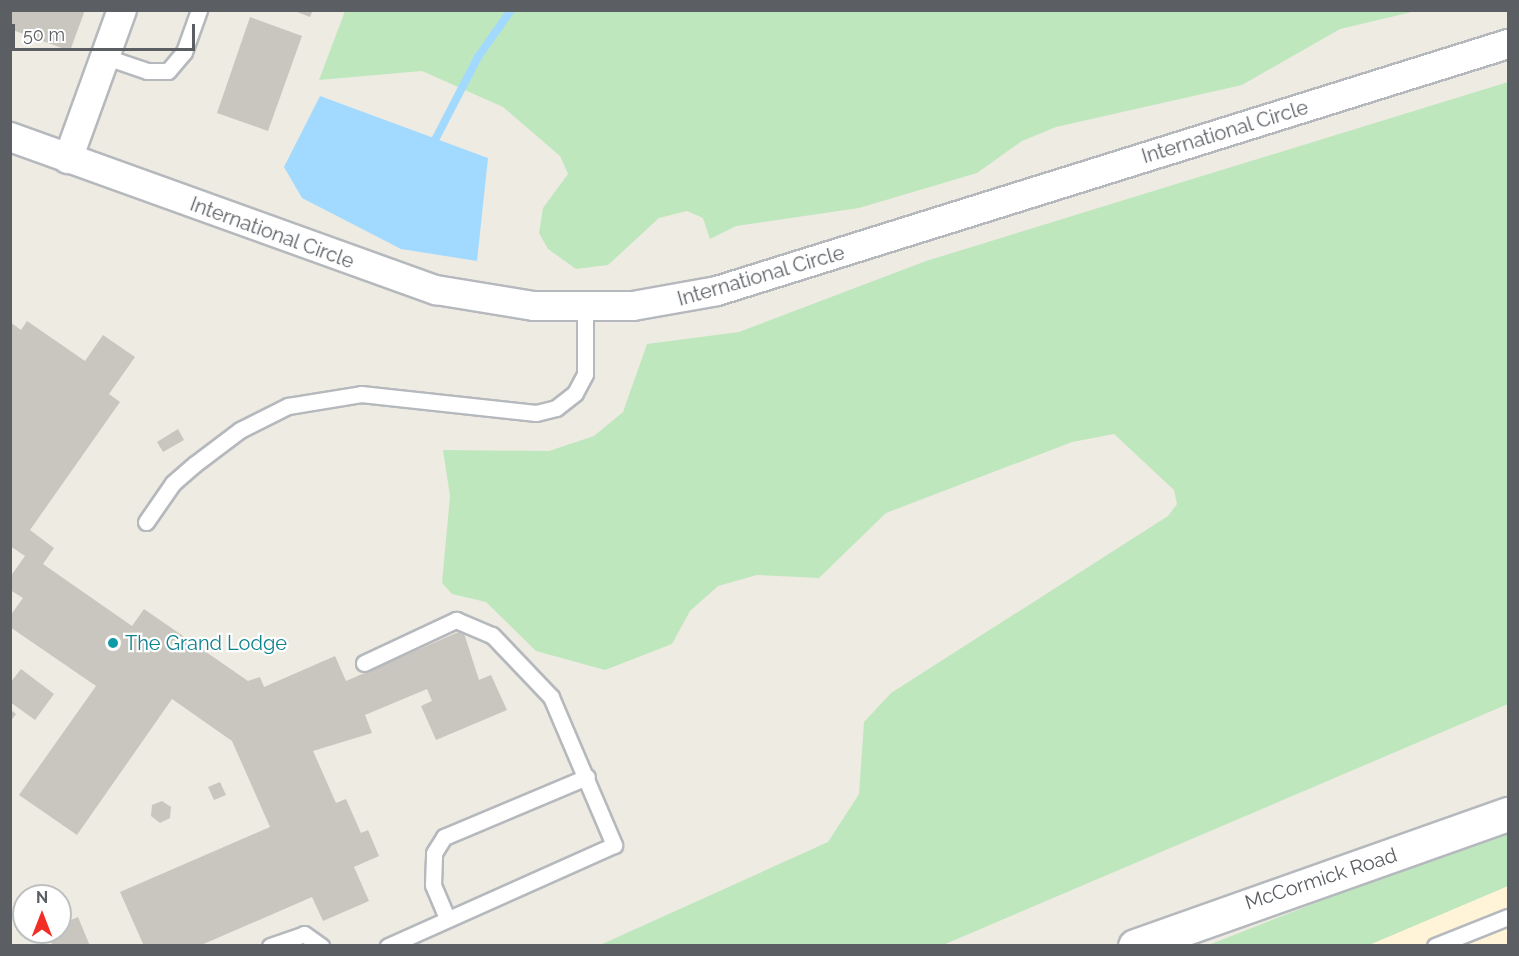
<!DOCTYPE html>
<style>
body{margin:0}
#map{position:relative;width:1519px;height:956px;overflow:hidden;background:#eeebe2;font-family:Raleway,sans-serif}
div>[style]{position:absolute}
.commercial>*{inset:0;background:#fff4d7}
.green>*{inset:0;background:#bfe7bd}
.water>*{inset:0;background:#a2daff}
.stream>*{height:8px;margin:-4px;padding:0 4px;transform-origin:4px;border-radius:4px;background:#a2daff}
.building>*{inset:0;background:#c9c6bf}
.roads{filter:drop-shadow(2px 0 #b5b9bd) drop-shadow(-2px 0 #b5b9bd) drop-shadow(0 2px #b5b9bd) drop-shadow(0 -2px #b5b9bd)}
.service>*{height:15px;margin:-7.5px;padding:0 7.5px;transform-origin:7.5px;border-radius:7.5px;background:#fff}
.minor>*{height:28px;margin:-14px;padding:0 14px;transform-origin:14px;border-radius:14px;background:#fff}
.secondary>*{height:33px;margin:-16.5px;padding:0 16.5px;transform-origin:16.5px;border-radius:16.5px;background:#fff}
.dots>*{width:16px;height:16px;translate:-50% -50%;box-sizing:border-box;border:3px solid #fff;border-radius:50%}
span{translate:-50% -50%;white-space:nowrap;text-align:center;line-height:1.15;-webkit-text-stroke:4.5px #fff;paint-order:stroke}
.street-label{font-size:20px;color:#5b5f64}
.culture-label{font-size:20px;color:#0d838f}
.left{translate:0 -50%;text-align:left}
.frame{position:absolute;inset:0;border:12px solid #5b5f64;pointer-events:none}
.north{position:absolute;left:12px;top:884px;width:60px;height:60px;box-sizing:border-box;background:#fff;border:2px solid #bdbfc1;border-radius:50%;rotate:0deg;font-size:16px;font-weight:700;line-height:24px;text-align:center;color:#5b5f64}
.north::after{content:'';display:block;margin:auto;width:21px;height:27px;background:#f22d25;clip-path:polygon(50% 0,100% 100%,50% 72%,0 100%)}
.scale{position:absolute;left:12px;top:24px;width:183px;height:27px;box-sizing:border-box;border:3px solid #5b5f64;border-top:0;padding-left:8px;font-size:18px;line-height:21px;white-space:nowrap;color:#5b5f64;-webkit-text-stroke:4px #fff;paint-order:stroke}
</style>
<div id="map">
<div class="commercial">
<div style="clip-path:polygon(1508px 886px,1508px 945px,1369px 945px)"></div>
</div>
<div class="green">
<div style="clip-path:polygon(345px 11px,345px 10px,1416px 11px,1340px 29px,1242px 85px,1056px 127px,1022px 141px,977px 173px,859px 208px,736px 226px,710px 239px,703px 218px,687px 211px,659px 218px,608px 265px,576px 269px,548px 249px,539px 233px,543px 208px,568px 174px,560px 156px,503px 107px,422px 71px,319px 80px)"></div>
<div style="clip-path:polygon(1508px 82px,1508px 704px,943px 945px,600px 945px,828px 842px,859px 794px,864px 722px,891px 693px,1168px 516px,1177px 504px,1174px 490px,1114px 434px,1072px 442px,886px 513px,819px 578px,757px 575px,718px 586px,690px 611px,672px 644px,605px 670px,536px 651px,486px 602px,452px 594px,442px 583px,450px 496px,443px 450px,549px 451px,594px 436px,623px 412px,647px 344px,739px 332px,926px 261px)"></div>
<div style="clip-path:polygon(1508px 827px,1508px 886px,1369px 945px,1206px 946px)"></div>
</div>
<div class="water">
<div style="clip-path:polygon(320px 96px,488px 158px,477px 261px,401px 249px,302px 198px,284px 167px)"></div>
</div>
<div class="stream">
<div style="left:435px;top:140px;width:93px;rotate:-62.6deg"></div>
<div style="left:478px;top:57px;width:57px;rotate:-54.9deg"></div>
</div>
<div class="building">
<div style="clip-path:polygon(10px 10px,85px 10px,70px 51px,10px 29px)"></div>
<div style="clip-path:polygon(292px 10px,313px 10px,310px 17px)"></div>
<div style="clip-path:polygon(250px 17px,302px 36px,268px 131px,217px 113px)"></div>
<div style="clip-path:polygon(27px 321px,85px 361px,103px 335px,135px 357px,109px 394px,120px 402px,30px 530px,54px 548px,43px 564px,132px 626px,144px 609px,248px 681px,260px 677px,264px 687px,335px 656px,346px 681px,463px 630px,479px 680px,491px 675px,507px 710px,436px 740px,421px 706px,432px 701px,427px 689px,365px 715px,372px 733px,313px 751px,336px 803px,346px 799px,361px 833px,368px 830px,379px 856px,354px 867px,369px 901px,323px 921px,312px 897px,199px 946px,144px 946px,120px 892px,270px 827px,232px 741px,172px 699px,77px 835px,19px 795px,96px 686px,10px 627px,10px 616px,23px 598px,10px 590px,10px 577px,25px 556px,10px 546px,10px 322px,21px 330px)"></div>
<div style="clip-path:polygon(178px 429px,184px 440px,163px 452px,157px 442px)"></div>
<div style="clip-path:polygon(21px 669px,54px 694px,35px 720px,10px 702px,10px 683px)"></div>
<div style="clip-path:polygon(10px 709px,16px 714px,10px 722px)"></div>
<div style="clip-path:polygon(220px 782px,226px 795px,214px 800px,208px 787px)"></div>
<div style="clip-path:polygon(162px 801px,171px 807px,170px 818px,160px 823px,151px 816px,152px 805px)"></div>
<div style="clip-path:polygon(78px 917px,90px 946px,53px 946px,47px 932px,60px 932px,60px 925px)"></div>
</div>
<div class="roads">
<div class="service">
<div style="left:109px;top:58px;width:40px;rotate:18.9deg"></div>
<div style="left:147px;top:71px;width:21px"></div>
<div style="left:168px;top:71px;width:25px;rotate:-50deg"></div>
<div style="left:184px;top:52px;width:45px;rotate:-70.3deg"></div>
<div style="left:146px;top:522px;width:47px;rotate:-55.3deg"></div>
<div style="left:173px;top:483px;width:29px;rotate:-41deg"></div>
<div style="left:195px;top:464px;width:56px;rotate:-37.1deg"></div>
<div style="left:240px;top:430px;width:54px;rotate:-26.6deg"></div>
<div style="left:288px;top:406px;width:74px;rotate:-9.3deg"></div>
<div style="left:361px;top:394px;width:176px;rotate:6.2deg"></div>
<div style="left:536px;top:413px;width:21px;rotate:-14deg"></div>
<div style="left:556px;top:408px;width:24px;rotate:-38deg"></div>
<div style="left:575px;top:393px;width:21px;rotate:-62deg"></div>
<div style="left:585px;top:374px;width:66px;rotate:-90deg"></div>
<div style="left:364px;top:663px;width:102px;rotate:-25.1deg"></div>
<div style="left:456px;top:620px;width:39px;rotate:23deg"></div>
<div style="left:492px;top:635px;width:86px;rotate:46.4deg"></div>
<div style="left:551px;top:697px;width:161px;rotate:66.9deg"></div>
<div style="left:614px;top:845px;width:248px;rotate:155.9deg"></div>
<div style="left:447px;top:918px;width:36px;rotate:-113deg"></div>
<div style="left:433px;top:885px;width:32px;rotate:-88deg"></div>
<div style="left:434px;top:853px;width:19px;rotate:-58deg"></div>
<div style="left:444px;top:837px;width:155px;rotate:-22.8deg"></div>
<div style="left:270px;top:946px;width:36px;rotate:-19deg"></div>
<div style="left:304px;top:934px;width:21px;rotate:35deg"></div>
<div style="left:1435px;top:946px;width:79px;rotate:-21.7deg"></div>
</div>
<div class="minor">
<div style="left:10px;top:137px;width:453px;rotate:19.8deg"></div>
<div style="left:436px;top:290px;width:99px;rotate:9.3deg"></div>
<div style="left:534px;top:306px;width:99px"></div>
<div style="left:633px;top:306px;width:85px;rotate:-10.1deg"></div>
<div style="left:717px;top:291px;width:829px;rotate:-17.34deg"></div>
<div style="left:68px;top:159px;width:158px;rotate:-70.1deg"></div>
</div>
<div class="secondary">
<div style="left:1135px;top:946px;width:396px;rotate:-19.5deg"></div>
</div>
</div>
<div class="dots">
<div style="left:113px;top:643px;background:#0f9aa8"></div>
</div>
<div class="street-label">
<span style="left:1225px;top:132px;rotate:-17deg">International Circle</span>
<span style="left:272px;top:233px;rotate:20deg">International Circle</span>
<span style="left:761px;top:276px;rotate:-16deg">International Circle</span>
<span style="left:1321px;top:879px;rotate:-18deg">McCormick Road</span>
</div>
<div class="culture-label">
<span class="left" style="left:125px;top:643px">The Grand Lodge</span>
</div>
<div class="frame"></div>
<div class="north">N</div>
<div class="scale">50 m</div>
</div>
